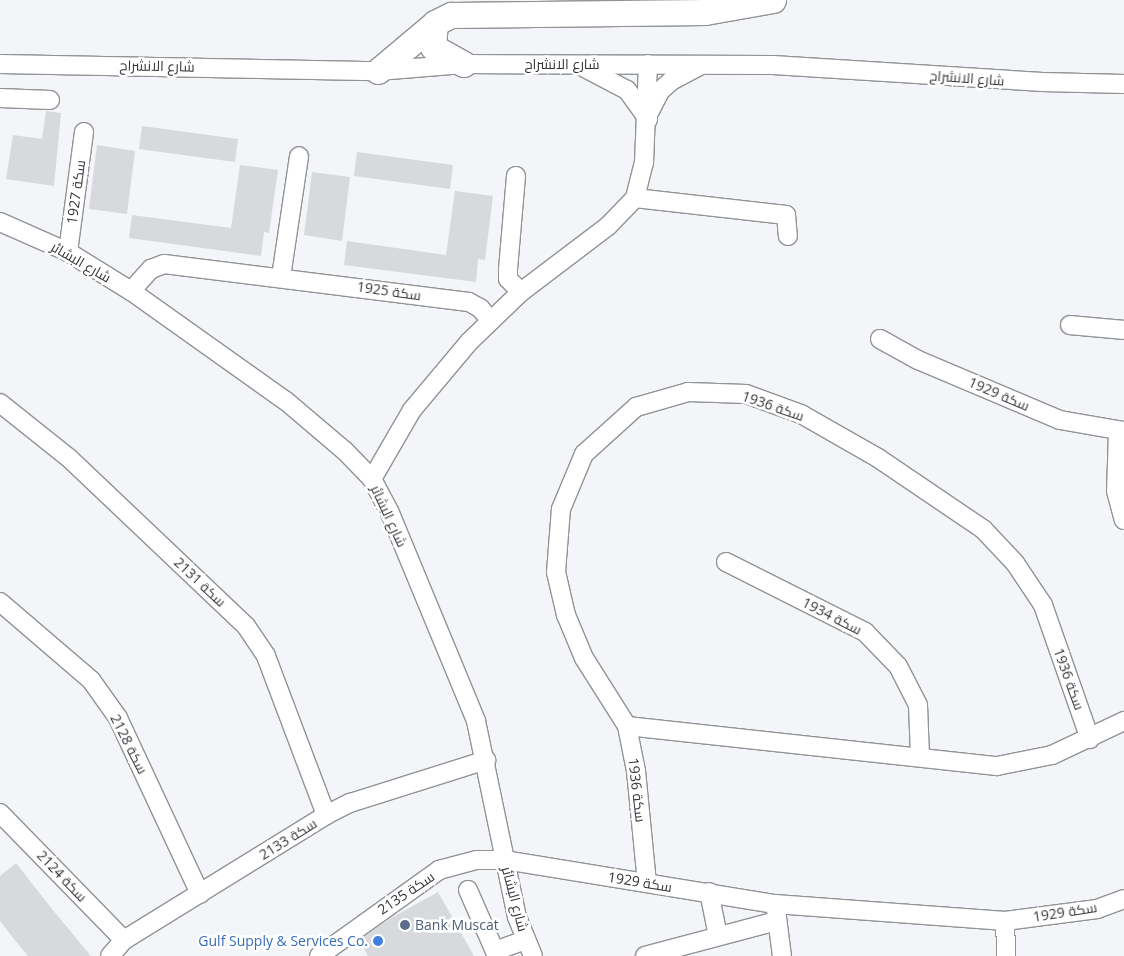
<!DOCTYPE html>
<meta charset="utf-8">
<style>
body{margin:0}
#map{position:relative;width:1124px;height:956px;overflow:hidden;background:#f4f5f8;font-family:"Open Sans",Cairo,sans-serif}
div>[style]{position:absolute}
.building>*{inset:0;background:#d7d9dc}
.roads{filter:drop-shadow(1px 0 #919395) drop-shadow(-1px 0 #919395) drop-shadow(0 1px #919395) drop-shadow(0 -1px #919395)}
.minor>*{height:18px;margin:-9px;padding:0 9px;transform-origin:9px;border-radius:9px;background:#fff}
.highway>*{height:25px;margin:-12.5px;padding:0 12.5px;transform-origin:12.5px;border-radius:12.5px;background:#fff}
.dots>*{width:14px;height:14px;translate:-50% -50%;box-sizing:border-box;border:2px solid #fff;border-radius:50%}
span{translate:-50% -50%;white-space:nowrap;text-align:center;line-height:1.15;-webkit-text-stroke:5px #fff;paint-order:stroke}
.street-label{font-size:14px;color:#353637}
.service-label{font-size:14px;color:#4e5e75}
.left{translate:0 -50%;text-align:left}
.shop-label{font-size:14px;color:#366cbe}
.right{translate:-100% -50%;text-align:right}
</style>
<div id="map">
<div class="building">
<div style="clip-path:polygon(46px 111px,61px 113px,54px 186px,6px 179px,13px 135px,42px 139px)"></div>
<div style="clip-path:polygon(142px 126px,238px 139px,235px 162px,139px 149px)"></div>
<div style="clip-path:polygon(97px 145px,135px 151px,127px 214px,89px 209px)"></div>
<div style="clip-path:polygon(357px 152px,453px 165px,450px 189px,354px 176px)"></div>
<div style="clip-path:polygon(240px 165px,278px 170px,269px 233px,264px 232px,261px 256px,129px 238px,132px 215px,231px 228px)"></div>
<div style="clip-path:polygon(312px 172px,350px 177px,342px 241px,304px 235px)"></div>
<div style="clip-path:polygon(455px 191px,493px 196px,485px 260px,478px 259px,476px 282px,344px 265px,347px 241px,446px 255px)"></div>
<div style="clip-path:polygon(16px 863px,52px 909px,91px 956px,28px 956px,14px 939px,0 921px,0 876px)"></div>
<div style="clip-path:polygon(438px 892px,474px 956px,368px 956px,359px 940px,391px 918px)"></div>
</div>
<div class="roads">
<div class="minor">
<div style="left:0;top:64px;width:378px;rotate:1.1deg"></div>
<div style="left:378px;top:71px;width:86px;rotate:-4.7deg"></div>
<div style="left:464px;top:64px;width:309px;rotate:0.2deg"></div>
<div style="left:773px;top:65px;width:270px;rotate:3.6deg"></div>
<div style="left:1042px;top:82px;width:82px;rotate:1.4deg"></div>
<div style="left:583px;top:67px;width:50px;rotate:27.6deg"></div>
<div style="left:627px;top:90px;width:36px;rotate:54deg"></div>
<div style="left:0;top:98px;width:50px;rotate:2.3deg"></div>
<div style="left:650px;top:111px;width:22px;rotate:-63deg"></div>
<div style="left:660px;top:91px;width:15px;rotate:-42deg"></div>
<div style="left:671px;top:81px;width:32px;rotate:-28deg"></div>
<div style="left:516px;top:176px;width:93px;rotate:94.9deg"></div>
<div style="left:508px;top:269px;width:10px;rotate:90deg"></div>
<div style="left:508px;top:279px;width:18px;rotate:45deg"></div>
<div style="left:635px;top:198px;width:152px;rotate:6.4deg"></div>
<div style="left:786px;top:215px;width:21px;rotate:85deg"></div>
<div style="left:0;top:222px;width:74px;rotate:23.8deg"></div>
<div style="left:68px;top:252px;width:74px;rotate:31.8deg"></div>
<div style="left:131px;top:291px;width:190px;rotate:35.4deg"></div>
<div style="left:286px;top:401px;width:77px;rotate:40.3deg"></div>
<div style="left:345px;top:451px;width:39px;rotate:46deg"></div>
<div style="left:372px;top:479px;width:38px;rotate:62deg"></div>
<div style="left:390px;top:513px;width:225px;rotate:67.5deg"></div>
<div style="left:476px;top:721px;width:200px;rotate:78.2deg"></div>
<div style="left:517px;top:917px;width:42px;rotate:67.7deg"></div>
<div style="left:68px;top:252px;width:121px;rotate:-82.4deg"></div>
<div style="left:281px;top:277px;width:122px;rotate:-81.5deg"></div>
<div style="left:131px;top:291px;width:30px;rotate:-48deg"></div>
<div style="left:151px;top:269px;width:14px;rotate:-21deg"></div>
<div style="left:164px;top:264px;width:307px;rotate:7.1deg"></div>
<div style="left:469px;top:302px;width:13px;rotate:29deg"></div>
<div style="left:480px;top:308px;width:16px;rotate:50deg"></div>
<div style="left:1070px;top:325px;width:54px;rotate:5.3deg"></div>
<div style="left:880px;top:339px;width:43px;rotate:28.9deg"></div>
<div style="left:918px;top:360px;width:154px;rotate:22.9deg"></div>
<div style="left:1060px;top:420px;width:65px;rotate:9.8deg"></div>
<div style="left:0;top:403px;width:88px;rotate:38.6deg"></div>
<div style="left:69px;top:458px;width:244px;rotate:43.5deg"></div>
<div style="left:246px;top:626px;width:36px;rotate:56deg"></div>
<div style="left:266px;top:656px;width:170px;rotate:69.3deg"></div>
<div style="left:1118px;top:432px;width:59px;rotate:91.9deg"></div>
<div style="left:1116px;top:491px;width:30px;rotate:75deg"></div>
<div style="left:372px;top:479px;width:80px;rotate:-59.9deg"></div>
<div style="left:412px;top:410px;width:89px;rotate:-50deg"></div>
<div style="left:469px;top:342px;width:72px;rotate:-43.9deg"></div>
<div style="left:521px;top:292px;width:109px;rotate:-37.2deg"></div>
<div style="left:608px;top:226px;width:39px;rotate:-46deg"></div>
<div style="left:635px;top:198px;width:36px;rotate:-76deg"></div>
<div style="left:644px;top:163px;width:99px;rotate:-87.7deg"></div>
<div style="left:726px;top:562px;width:156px;rotate:26.7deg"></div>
<div style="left:865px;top:632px;width:47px;rotate:45.9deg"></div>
<div style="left:898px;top:666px;width:44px;rotate:62.9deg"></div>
<div style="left:918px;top:705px;width:51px;rotate:87.8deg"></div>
<div style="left:0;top:602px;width:120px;rotate:40.6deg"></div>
<div style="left:91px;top:680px;width:47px;rotate:54.6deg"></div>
<div style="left:118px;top:718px;width:194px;rotate:65deg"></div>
<div style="left:627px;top:726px;width:372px;rotate:6.2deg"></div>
<div style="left:997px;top:766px;width:56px;rotate:-11.3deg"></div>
<div style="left:1052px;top:755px;width:80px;rotate:-25.3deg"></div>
<div style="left:0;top:813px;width:177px;rotate:45.7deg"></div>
<div style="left:647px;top:883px;width:113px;rotate:-95.6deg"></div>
<div style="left:636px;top:771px;width:46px;rotate:-101.3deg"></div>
<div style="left:627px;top:726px;width:80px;rotate:-122.3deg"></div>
<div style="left:584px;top:658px;width:47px;rotate:-112.7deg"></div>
<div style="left:566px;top:615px;width:44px;rotate:-103.1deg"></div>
<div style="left:556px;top:572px;width:63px;rotate:-85.5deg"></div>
<div style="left:561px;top:509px;width:60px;rotate:-67.3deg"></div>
<div style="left:584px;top:454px;width:70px;rotate:-42.1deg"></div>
<div style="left:636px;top:407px;width:54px;rotate:-16.1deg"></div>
<div style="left:688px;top:392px;width:58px;rotate:2deg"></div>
<div style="left:746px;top:394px;width:59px;rotate:20deg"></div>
<div style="left:801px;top:414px;width:89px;rotate:29.7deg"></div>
<div style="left:878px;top:458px;width:127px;rotate:34.1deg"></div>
<div style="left:983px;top:529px;width:47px;rotate:46.7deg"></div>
<div style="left:1015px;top:563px;width:50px;rotate:56.3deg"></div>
<div style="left:1043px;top:605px;width:142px;rotate:70.7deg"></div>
<div style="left:468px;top:890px;width:72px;rotate:66.3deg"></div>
<div style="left:709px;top:892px;width:45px;rotate:78.4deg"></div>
<div style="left:776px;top:910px;width:46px;rotate:82.6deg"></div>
<div style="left:1005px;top:921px;width:35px;rotate:88deg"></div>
<div style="left:495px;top:951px;width:33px;rotate:-20deg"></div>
<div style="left:110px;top:956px;width:21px;rotate:-49deg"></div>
<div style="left:124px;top:940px;width:238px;rotate:-31.7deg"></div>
<div style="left:326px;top:815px;width:27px;rotate:-27deg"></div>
<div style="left:350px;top:803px;width:143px;rotate:-17.5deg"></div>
<div style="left:319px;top:956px;width:148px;rotate:-35.6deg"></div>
<div style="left:439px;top:870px;width:39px;rotate:-15deg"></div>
<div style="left:477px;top:860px;width:28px"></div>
<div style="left:505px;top:860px;width:274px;rotate:9.3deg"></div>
<div style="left:775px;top:904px;width:231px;rotate:4.2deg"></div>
<div style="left:1005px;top:921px;width:93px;rotate:-7.4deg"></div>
<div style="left:1097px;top:909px;width:29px;rotate:-20deg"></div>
<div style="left:645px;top:956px;width:137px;rotate:-14.9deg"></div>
</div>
<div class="highway">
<div style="left:435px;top:23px;width:24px;rotate:95deg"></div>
<div style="left:433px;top:47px;width:35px;rotate:29deg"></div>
<div style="left:378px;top:71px;width:75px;rotate:-40.1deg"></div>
<div style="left:435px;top:23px;width:18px;rotate:-27deg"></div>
<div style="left:451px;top:15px;width:254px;rotate:-0.7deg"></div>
<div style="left:705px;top:12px;width:69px;rotate:-10deg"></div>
</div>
</div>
<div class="dots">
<div style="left:405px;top:925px;background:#5c6f8a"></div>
<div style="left:378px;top:941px;background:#3f7fe0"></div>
</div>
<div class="street-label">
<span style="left:562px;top:64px">شارع الانشراح</span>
<span style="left:157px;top:66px;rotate:1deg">شارع الانشراح</span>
<span style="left:967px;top:78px;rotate:4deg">شارع الانشراح</span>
<span style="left:76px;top:192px;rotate:-82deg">سكة 1927</span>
<span style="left:81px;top:262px;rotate:30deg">شارع البشائر</span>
<span style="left:389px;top:291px;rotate:8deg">سكة 1925</span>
<span style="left:999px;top:394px;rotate:23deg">سكة 1929</span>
<span style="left:773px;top:406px;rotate:19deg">سكة 1936</span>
<span style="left:389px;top:516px;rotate:65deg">شارع البشائر</span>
<span style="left:200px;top:582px;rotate:43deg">سكة 2131</span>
<span style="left:832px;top:616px;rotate:27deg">سكة 1934</span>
<span style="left:1069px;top:679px;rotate:70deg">سكة 1936</span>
<span style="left:129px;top:744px;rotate:63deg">سكة 2128</span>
<span style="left:637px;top:790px;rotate:83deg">سكة 1936</span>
<span style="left:288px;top:839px;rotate:-32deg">سكة 2133</span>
<span style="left:62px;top:876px;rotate:46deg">سكة 2124</span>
<span style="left:640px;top:882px;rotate:9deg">سكة 1929</span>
<span style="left:406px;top:893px;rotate:-34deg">سكة 2135</span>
<span style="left:515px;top:899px;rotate:75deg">شارع البشائر</span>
<span style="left:1065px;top:912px;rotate:-9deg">سكة 1929</span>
</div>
<div class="service-label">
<span class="left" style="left:415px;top:925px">Bank Muscat</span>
</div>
<div class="shop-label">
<span class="right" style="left:368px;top:941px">Gulf Supply &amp; Services Co.</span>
</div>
</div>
